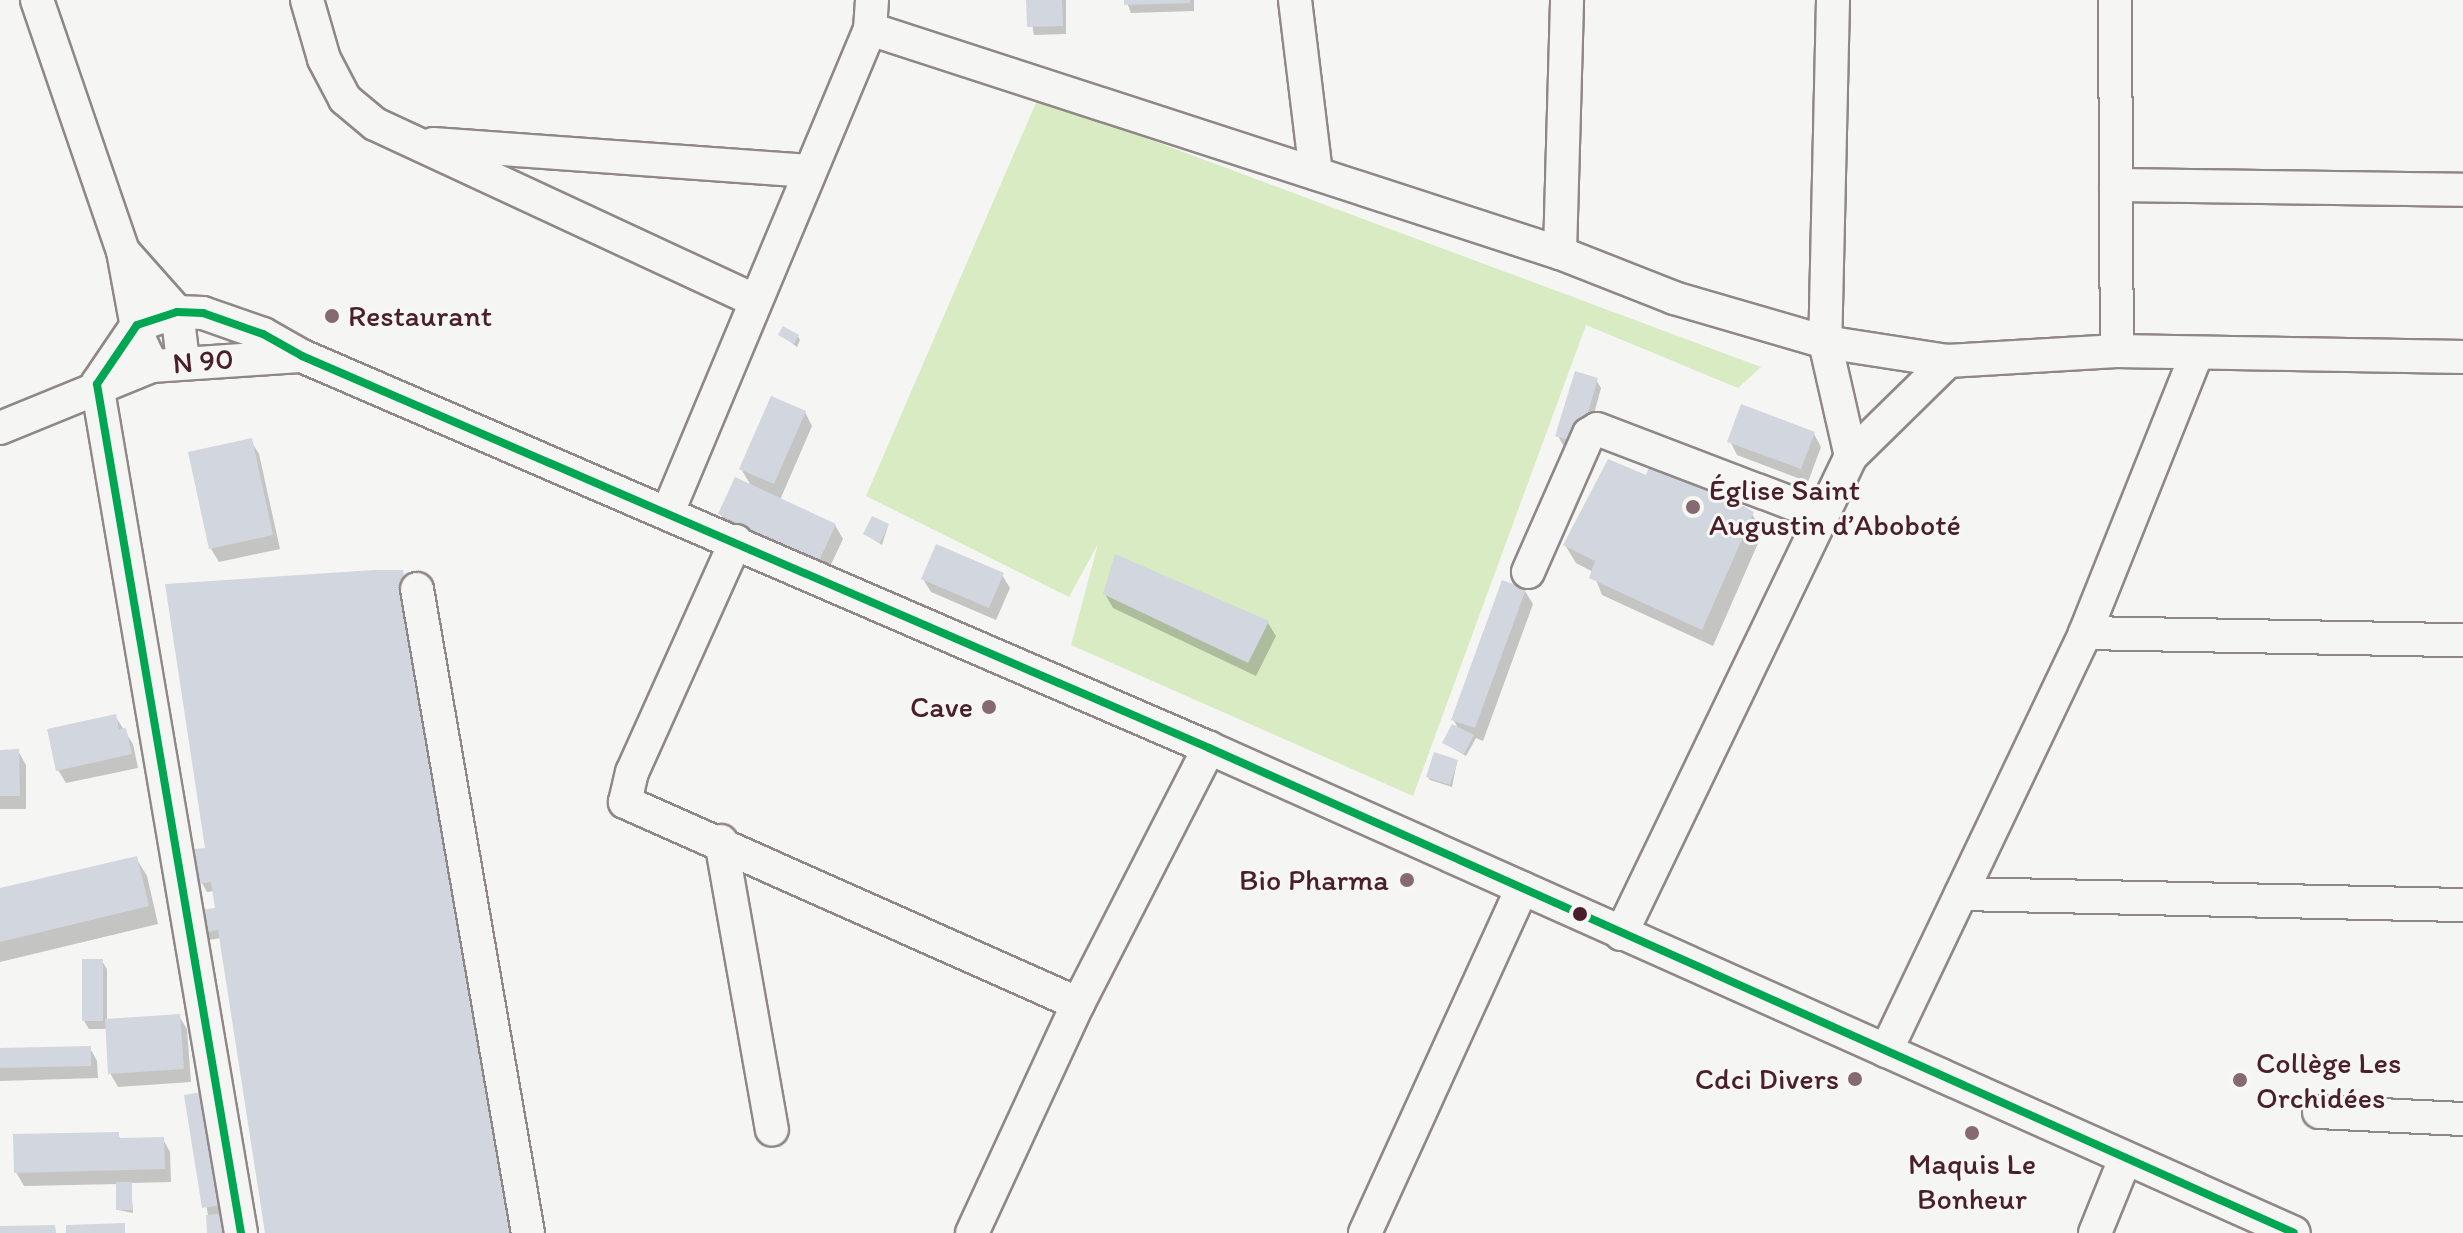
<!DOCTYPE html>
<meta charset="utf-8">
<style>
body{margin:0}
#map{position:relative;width:2463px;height:1233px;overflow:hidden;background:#f5f5f3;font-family:Itim,sans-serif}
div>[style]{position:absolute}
.green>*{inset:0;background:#d8ebc3}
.shadow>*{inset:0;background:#0003}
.building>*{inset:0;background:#d2d6de}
.roads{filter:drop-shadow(2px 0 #8f8788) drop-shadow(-2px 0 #8f8788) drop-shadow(0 2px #8f8788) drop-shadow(0 -2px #8f8788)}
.minor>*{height:32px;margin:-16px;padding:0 16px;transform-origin:16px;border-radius:16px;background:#f5f5f3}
.bus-1>*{height:8px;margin:-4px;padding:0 4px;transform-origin:4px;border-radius:4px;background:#00a651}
.dots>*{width:22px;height:22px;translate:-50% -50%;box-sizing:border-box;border:4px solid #f6f6f2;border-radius:50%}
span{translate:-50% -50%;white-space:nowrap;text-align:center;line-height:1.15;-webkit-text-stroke:6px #f6f6f2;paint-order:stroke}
.poi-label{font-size:30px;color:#4a1f2b}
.left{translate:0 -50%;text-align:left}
.right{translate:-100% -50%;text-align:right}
.street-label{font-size:30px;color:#4a1f2b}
</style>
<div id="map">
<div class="green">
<div style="clip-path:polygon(1038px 98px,1761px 367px,1738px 388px,1586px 325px,1413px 796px,1071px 645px,1098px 544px,1069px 597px,866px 496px)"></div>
</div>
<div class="shadow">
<div style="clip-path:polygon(1028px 0,1066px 0,1066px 34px,1034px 35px)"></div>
<div style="clip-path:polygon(1126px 0,1194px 0,1194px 11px,1131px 13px)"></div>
<div style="clip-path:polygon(781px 335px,798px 336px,800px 340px,797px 347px)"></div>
<div style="clip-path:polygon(1596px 380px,1601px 388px,1584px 451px,1563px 445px,1558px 436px)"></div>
<div style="clip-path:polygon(805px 412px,812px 426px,780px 500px,835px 525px,843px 539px,827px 573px,728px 527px,721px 514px,752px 487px,741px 469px)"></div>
<div style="clip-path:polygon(1814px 434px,1821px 447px,1808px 482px,1737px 455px,1730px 441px)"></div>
<div style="clip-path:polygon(251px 441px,259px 454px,280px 549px,219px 562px,211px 549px,190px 454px)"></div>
<div style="clip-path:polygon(1647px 477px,1752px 514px,1763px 532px,1713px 646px,1602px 595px,1593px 572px,1576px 563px,1565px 545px)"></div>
<div style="clip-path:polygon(888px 526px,882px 545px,865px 534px)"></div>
<div style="clip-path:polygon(402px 573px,412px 591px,267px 1233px,221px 938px,209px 940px,204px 932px,217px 910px,214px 891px,207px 892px,202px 883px,208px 849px)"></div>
<div style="clip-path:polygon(1002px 575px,1010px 588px,996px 620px,931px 592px,923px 579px)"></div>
<div style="clip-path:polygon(1525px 591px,1533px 604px,1483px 741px,1476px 738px,1466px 756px,1444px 743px,1459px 730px,1453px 719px)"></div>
<div style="clip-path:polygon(1105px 594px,1268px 623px,1276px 636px,1256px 676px,1113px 608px)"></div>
<div style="clip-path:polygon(115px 716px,133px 744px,138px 768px,66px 783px,58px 770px)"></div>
<div style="clip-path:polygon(18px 751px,26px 765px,26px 809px,0 809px,0 752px)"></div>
<div style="clip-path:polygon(1457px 762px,1452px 787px,1430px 780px,1428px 777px)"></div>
<div style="clip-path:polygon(136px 858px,147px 876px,158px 924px,0 962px,0 890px)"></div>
<div style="clip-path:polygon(102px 961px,107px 969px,107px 1021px,179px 1016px,187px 1029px,191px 1082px,118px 1087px,110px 1073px,107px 1029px,89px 1029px,84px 1021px)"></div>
<div style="clip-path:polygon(90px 1048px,97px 1061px,98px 1078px,0 1081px,0 1050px)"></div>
<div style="clip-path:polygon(186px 1097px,225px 1215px,209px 1233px,208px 1215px)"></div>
<div style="clip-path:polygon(118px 1134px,121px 1140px,163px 1139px,170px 1152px,171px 1182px,131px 1183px,133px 1213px,118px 1210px,118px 1184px,24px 1186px,16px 1172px)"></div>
</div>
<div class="building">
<div style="clip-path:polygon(1026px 0,1062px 0,1063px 26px,1027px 27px)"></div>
<div style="clip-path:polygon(1124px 0,1190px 0,1190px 3px,1124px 5px)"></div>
<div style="clip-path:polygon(783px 326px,799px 335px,794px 344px,778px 335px)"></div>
<div style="clip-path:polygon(1575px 371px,1598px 378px,1579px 443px,1555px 436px)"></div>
<div style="clip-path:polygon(771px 396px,806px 411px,774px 484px,739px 469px)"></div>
<div style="clip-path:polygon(1741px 404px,1815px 432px,1801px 469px,1727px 442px)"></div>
<div style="clip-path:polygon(252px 438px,273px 535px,209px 549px,188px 452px)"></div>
<div style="clip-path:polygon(1653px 456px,1754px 512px,1702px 630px,1589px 578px,1595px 561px,1563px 545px,1608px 459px,1646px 475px)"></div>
<div style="clip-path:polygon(735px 477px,836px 524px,819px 561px,718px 514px)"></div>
<div style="clip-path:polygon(872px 516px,889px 524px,880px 543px,863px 534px)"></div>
<div style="clip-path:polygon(936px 544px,1004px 573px,989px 608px,921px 579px)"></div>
<div style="clip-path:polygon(1115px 554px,1269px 621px,1248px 663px,1103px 594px)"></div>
<div style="clip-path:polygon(374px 570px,403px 570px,513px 1233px,265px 1233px,218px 930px,202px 933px,201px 910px,215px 908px,211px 882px,200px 884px,194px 849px,205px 848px,165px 584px)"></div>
<div style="clip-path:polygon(1502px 580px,1526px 589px,1475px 728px,1451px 720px)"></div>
<div style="clip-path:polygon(116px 714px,119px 729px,126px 728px,132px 754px,56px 771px,47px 729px)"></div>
<div style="clip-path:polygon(1452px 724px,1474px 735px,1464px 754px,1442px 743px)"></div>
<div style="clip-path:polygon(19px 749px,20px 796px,0 796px,0 750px)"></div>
<div style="clip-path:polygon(1434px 752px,1458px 760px,1450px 785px,1426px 777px)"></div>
<div style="clip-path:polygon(137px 856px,149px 906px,0 942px,0 888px)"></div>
<div style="clip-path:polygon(82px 959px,103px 959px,103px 1021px,82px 1021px)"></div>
<div style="clip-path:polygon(180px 1014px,184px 1069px,108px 1074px,105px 1019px)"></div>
<div style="clip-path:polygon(91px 1046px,91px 1066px,0 1068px,0 1048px)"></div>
<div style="clip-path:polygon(202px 1092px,221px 1205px,202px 1208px,184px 1095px)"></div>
<div style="clip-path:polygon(119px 1132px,119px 1138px,164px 1137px,165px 1169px,14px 1173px,13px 1134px)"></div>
<div style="clip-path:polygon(116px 1182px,132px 1182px,132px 1210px,116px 1210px)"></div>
<div style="clip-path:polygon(226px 1213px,227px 1233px,207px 1233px,206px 1215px)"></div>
<div style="clip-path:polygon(125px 1223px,125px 1233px,66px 1233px,66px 1225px)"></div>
<div style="clip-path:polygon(55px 1225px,56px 1233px,0 1233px,0 1226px)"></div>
</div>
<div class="roads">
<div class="minor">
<div style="left:37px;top:0;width:265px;rotate:71.1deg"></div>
<div style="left:123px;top:251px;width:88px;rotate:79.6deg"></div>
<div style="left:139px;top:338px;width:31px;rotate:65deg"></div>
<div style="left:307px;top:0;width:61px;rotate:73.9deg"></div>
<div style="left:324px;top:59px;width:45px;rotate:62.3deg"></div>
<div style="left:345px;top:99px;width:39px;rotate:40deg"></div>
<div style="left:375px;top:124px;width:419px;rotate:24.9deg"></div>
<div style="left:1295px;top:0;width:175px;rotate:83.1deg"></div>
<div style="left:1833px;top:0;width:342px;rotate:91.3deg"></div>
<div style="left:1825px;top:342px;width:117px;rotate:77.2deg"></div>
<div style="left:2115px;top:0;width:351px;rotate:89.7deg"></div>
<div style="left:870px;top:29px;width:725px;rotate:17.99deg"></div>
<div style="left:1560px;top:253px;width:123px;rotate:21.5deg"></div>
<div style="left:1674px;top:298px;width:157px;rotate:16.2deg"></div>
<div style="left:1825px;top:342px;width:124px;rotate:8.8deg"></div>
<div style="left:1948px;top:361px;width:169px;rotate:-3.4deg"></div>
<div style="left:2117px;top:351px;width:346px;rotate:1deg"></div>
<div style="left:433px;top:144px;width:377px;rotate:4.1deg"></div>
<div style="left:2116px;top:185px;width:347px;rotate:0.8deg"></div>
<div style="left:123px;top:251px;width:81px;rotate:48.5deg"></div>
<div style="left:177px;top:312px;width:48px;rotate:82.9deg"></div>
<div style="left:1560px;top:253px;width:253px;rotate:-88.4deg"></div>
<div style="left:0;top:428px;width:164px;rotate:-22.2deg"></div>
<div style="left:152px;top:366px;width:147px;rotate:-3.9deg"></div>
<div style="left:668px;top:512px;width:524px;rotate:-67.3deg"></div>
<div style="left:870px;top:29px;width:29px;rotate:-86deg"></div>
<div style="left:736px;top:541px;width:253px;rotate:114.2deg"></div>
<div style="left:632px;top:772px;width:31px;rotate:103deg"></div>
<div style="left:625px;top:802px;width:496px;rotate:24deg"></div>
<div style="left:1528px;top:572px;width:151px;rotate:-66.2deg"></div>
<div style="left:1589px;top:434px;width:9px;rotate:-32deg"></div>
<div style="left:1597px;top:429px;width:241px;rotate:20.9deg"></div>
<div style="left:417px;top:589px;width:653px;rotate:80.22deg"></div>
<div style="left:2085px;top:633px;width:378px;rotate:1.1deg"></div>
<div style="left:721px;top:841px;width:293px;rotate:80deg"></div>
<div style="left:1961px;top:894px;width:502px;rotate:1.26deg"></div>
<div style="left:1621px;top:934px;width:530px;rotate:-64.3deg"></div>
<div style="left:1851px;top:456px;width:136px;rotate:-44.4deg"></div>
<div style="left:1886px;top:1051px;width:463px;rotate:-64.5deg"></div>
<div style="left:2085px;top:633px;width:299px;rotate:-68.2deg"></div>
<div style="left:2319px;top:1112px;width:144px;rotate:2.8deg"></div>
<div style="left:241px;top:1233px;width:861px;rotate:-99.63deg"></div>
<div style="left:97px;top:384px;width:71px;rotate:-55.9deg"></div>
<div style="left:137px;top:325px;width:42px;rotate:-18deg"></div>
<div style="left:177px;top:312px;width:26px;rotate:2deg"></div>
<div style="left:203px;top:313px;width:64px;rotate:19.3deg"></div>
<div style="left:263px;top:334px;width:45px;rotate:29.4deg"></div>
<div style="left:302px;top:356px;width:988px;rotate:23.37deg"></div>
<div style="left:1209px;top:748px;width:1188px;rotate:24.08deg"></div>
<div style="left:972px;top:1233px;width:252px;rotate:-65.2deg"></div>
<div style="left:1078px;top:1004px;width:288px;rotate:-62.9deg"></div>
<div style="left:1365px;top:1233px;width:379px;rotate:-65.5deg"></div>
<div style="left:2095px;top:1233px;width:80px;rotate:-67.9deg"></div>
</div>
</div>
<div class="bus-1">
<div style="left:241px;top:1233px;width:861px;rotate:-99.63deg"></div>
<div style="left:97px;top:384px;width:71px;rotate:-55.9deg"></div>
<div style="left:137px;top:325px;width:42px;rotate:-18deg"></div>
<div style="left:177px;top:312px;width:26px;rotate:2deg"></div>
<div style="left:203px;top:313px;width:64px;rotate:19.3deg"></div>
<div style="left:263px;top:334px;width:45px;rotate:29.4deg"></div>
<div style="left:302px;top:356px;width:988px;rotate:23.37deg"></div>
<div style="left:1209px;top:748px;width:1188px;rotate:24.08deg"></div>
</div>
<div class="dots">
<div style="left:332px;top:316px;background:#866a71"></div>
<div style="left:1693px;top:507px;background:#866a71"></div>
<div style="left:989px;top:707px;background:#866a71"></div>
<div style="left:1407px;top:880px;background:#866a71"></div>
<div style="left:1580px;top:914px;background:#4a1f2b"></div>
<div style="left:1855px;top:1079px;background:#866a71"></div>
<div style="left:2240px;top:1080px;background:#866a71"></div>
<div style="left:1972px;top:1133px;background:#866a71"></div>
</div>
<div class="poi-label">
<span class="left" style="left:348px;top:316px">Restaurant</span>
<span class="left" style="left:1709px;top:507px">Église Saint<br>Augustin d’Aboboté</span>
<span class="right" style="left:973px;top:707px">Cave</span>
<span class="right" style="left:1389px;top:880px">Bio Pharma</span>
<span class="left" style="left:2256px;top:1080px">Collège Les<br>Orchidées</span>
<span class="right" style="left:1839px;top:1079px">Cdci Divers</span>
<span style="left:1972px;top:1181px">Maquis Le<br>Bonheur</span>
</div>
<div class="street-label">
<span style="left:203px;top:361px;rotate:-5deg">N 90</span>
</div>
</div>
